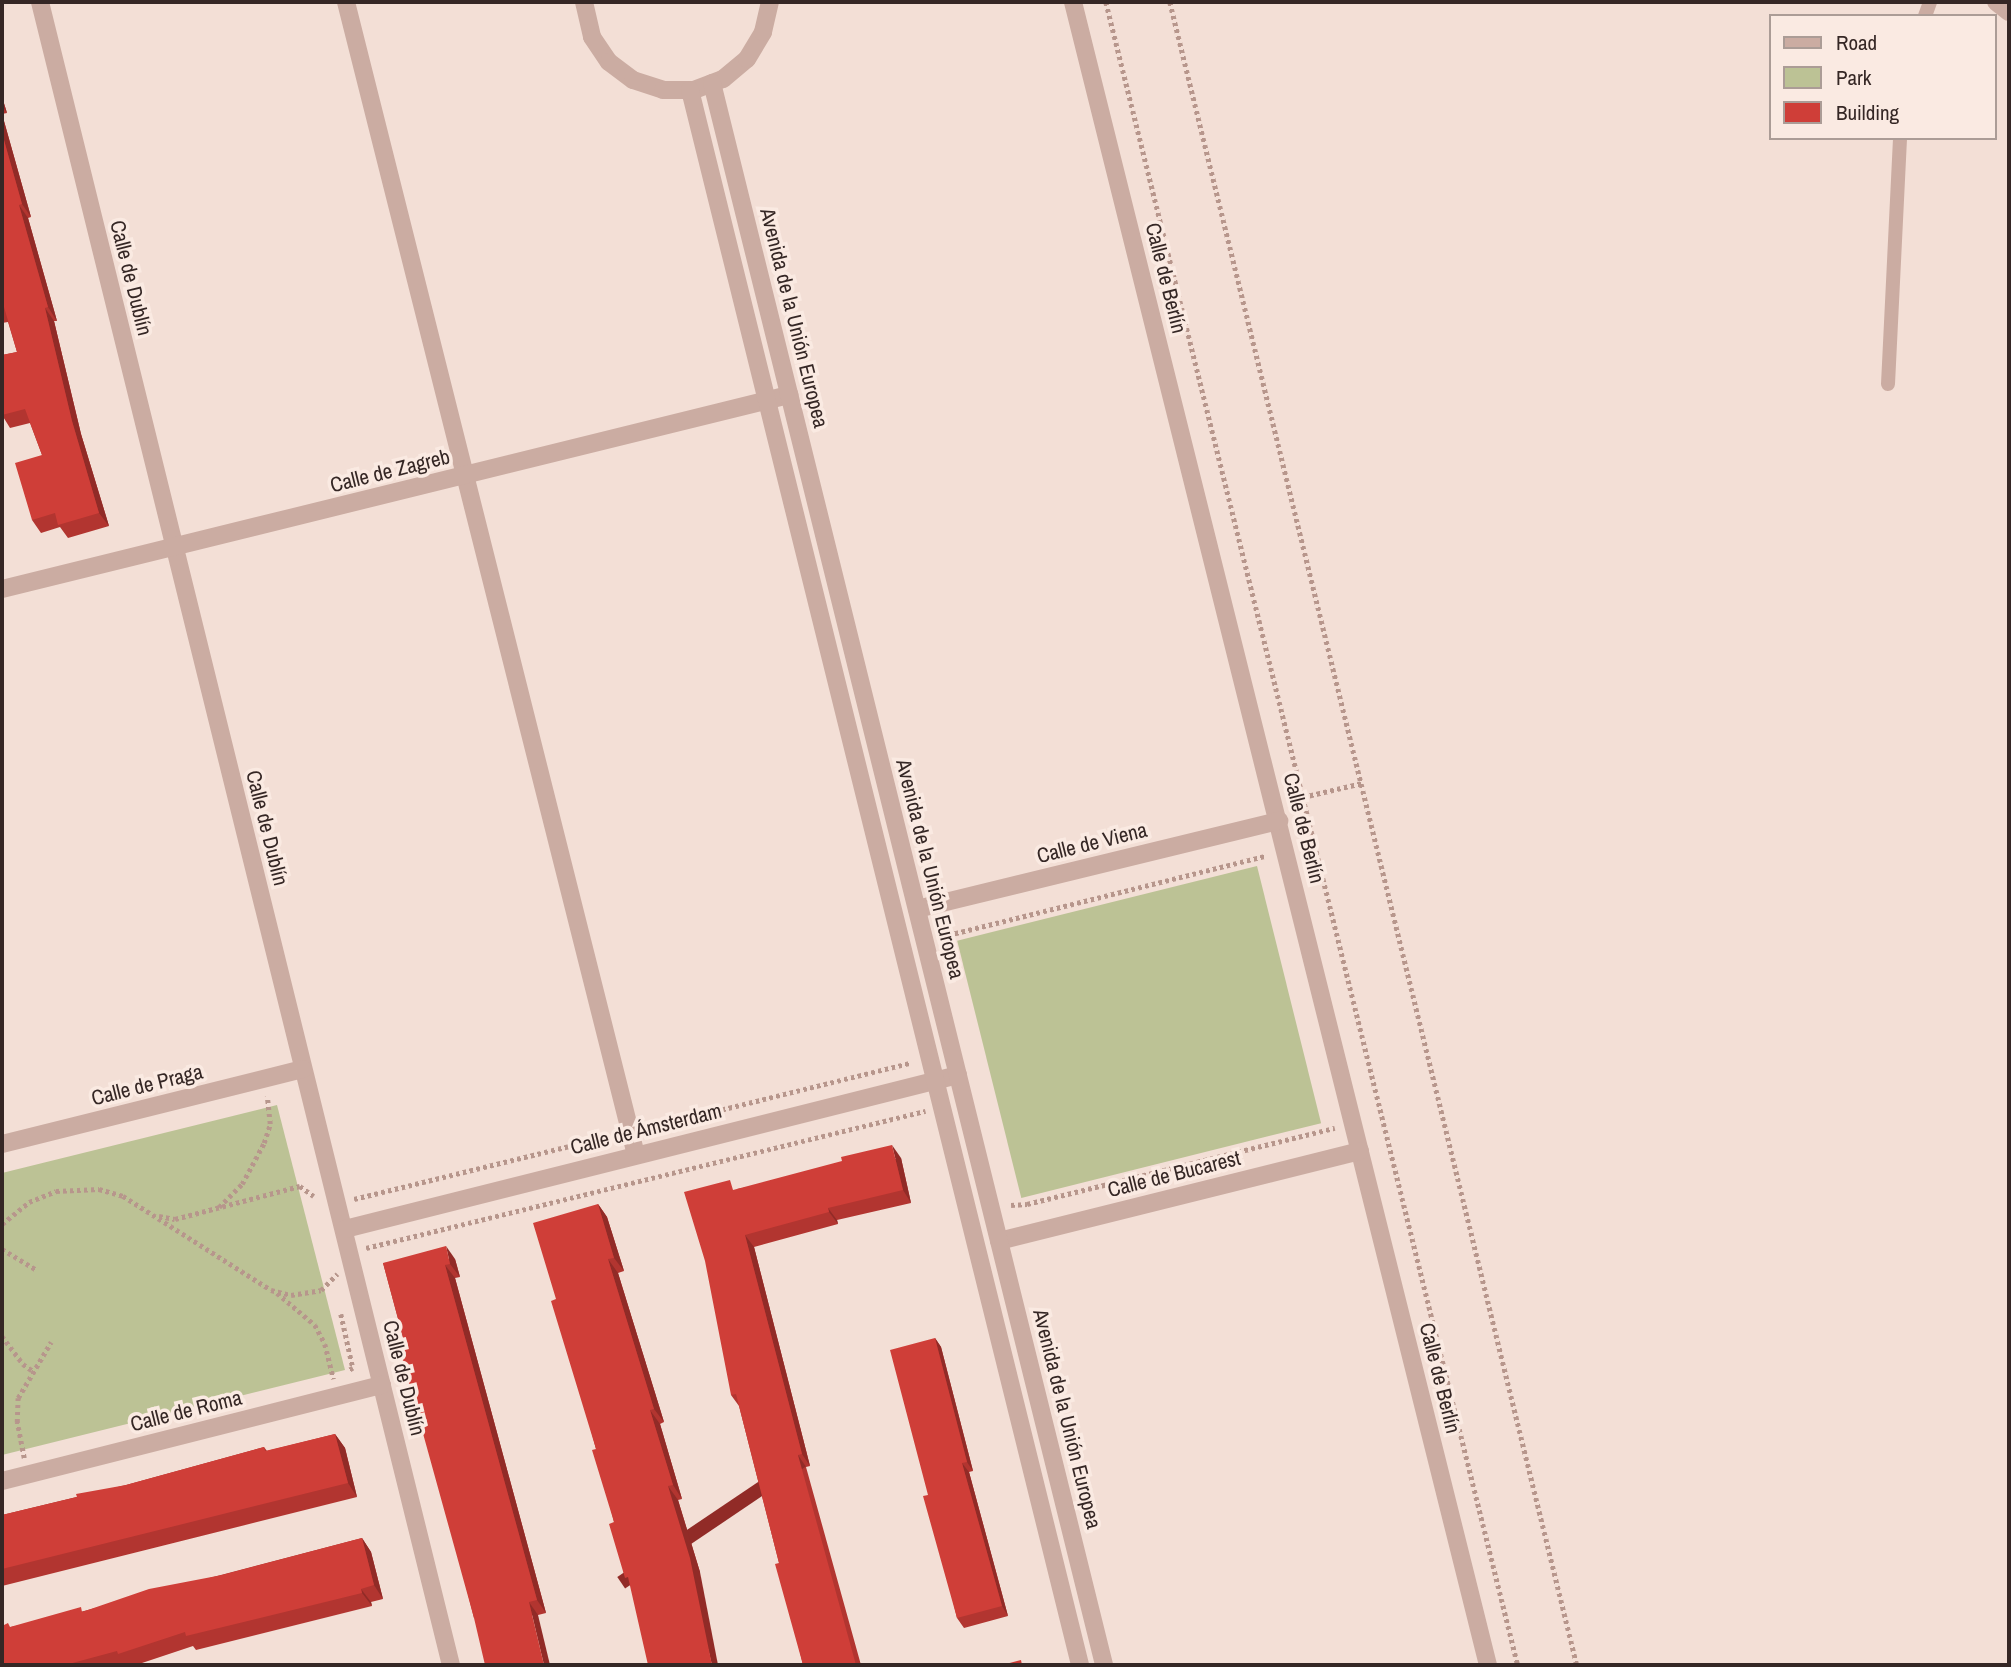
<!DOCTYPE html>
<html>
<head>
<meta charset="utf-8">
<style>
  body { margin:0 }
  #map { position:relative; width:2011px; height:1667px; overflow:hidden; background:#f3dfd6; font-family:"Archivo Narrow",sans-serif }
  div>[style] { position:absolute }
  .green>* { inset:0; background:#bcc295; transform-origin:0 0 }
  .path>* { height:4.5px; margin-top:-2.25px; transform-origin:0; background:repeating-linear-gradient(90deg,#b7968c 0 3.5px,transparent 0 7px) }
  .service>* { height:14px; margin:-7px; padding:0 7px; transform-origin:7px; border-radius:7px; background:#cbaca2 }
  .pedestrian>* { height:18px; margin:-9px; padding:0 9px; transform-origin:9px; border-radius:9px; background:#cbaca2 }
  .minor>* { height:18px; margin:-9px; padding:0 9px; transform-origin:9px; border-radius:9px; background:#cbaca2 }
  .tertiary>* { height:18px; margin:-9px; padding:0 9px; transform-origin:9px; border-radius:9px; background:#cbaca2 }
  .wall>* { inset:0; background:#b23530 }
  .shaded-wall>* { inset:0; background:#912b27; transform-origin:0 0 }
  .building>* { inset:0; background:#cf3e38 }
  span { translate:-50% -50%; white-space:nowrap; text-align:center; line-height:1.15; -webkit-text-stroke:7px #faeae2; paint-order:stroke }
  .street-label { font-size:21px; color:#352725 }
  .frame { position:absolute; inset:0; border:4px solid #352725; pointer-events:none }
  .legend { position:absolute; left:1769px; top:14px; width:228px; height:126px; box-sizing:border-box; background:#faeae2; border:2px solid #ab9c96; margin:0; padding:9px 12px; list-style:none; font-size:21px; color:#352725 }
  .legend li { display:flex; align-items:center; gap:14px; height:35px }
  .legend b { width:35px; border:2px solid #ab9c96 }
</style>
</head>
<body>
<div id="map">
  <div class="green">
    <div style="left:1257px;top:866px;width:265px;height:309px;rotate:76deg"></div>
    <div style="clip-path:polygon(277px 1105px,345px 1370px,2px 1455px,2px 1173px)"></div>
  </div>
  <div class="path">
    <div style="left:1106px;top:2px;width:1713px;rotate:76.09deg"></div>
    <div style="left:1170px;top:2px;width:1712px;rotate:76.25deg"></div>
    <div style="left:1303px;top:797px;width:61px;rotate:-13.3deg"></div>
    <div style="left:943px;top:939px;width:6px;rotate:-39deg"></div>
    <div style="left:948px;top:935px;width:328px;rotate:-14deg"></div>
    <div style="left:647px;top:1128px;width:271px;rotate:-13.9deg"></div>
    <div style="left:354px;top:1199px;width:265px;rotate:-13.8deg"></div>
    <div style="left:1011px;top:1205px;width:16px;rotate:-4deg"></div>
    <div style="left:1027px;top:1204px;width:317px;rotate:-13.9deg"></div>
    <div style="left:219px;top:1207px;width:33px;rotate:-45deg"></div>
    <div style="left:242px;top:1184px;width:47px;rotate:-61.8deg"></div>
    <div style="left:264px;top:1143px;width:20px;rotate:-72deg"></div>
    <div style="left:270px;top:1124px;width:28px;rotate:-96deg"></div>
    <div style="left:159px;top:1216px;width:16px;rotate:11deg"></div>
    <div style="left:175px;top:1219px;width:129px;rotate:-14.8deg"></div>
    <div style="left:300px;top:1186px;width:17px;rotate:36deg"></div>
    <div style="left:2px;top:1224px;width:35px;rotate:-39deg"></div>
    <div style="left:29px;top:1202px;width:29px;rotate:-22deg"></div>
    <div style="left:56px;top:1191px;width:43px;rotate:-2.7deg"></div>
    <div style="left:99px;top:1189px;width:25px;rotate:16deg"></div>
    <div style="left:123px;top:1196px;width:175px;rotate:32.4deg"></div>
    <div style="left:271px;top:1290px;width:21px;rotate:14deg"></div>
    <div style="left:291px;top:1295px;width:30px;rotate:-9deg"></div>
    <div style="left:321px;top:1290px;width:23px;rotate:-45deg"></div>
    <div style="left:366px;top:1248px;width:576px;rotate:-13.77deg"></div>
    <div style="left:2px;top:1249px;width:39px;rotate:31deg"></div>
    <div style="left:277px;top:1293px;width:50px;rotate:40.1deg"></div>
    <div style="left:315px;top:1325px;width:21px;rotate:62deg"></div>
    <div style="left:325px;top:1344px;width:36px;rotate:76deg"></div>
    <div style="left:341px;top:1314px;width:55px;rotate:77.5deg"></div>
    <div style="left:353px;top:1368px;width:6px;rotate:149deg"></div>
    <div style="left:2px;top:1336px;width:35px;rotate:53deg"></div>
    <div style="left:23px;top:1364px;width:12px;rotate:35deg"></div>
    <div style="left:24px;top:1458px;width:37px;rotate:-101deg"></div>
    <div style="left:17px;top:1422px;width:24px;rotate:-88deg"></div>
    <div style="left:18px;top:1398px;width:65px;rotate:-59.5deg"></div>
  </div>
  <div class="service">
    <div style="left:1925px;top:16px;width:15px;rotate:-70deg"></div>
    <div style="left:1888px;top:384px;width:246px;rotate:-87.2deg"></div>
  </div>
  <div class="pedestrian">
    <div style="left:346px;top:2px;width:1189px;rotate:75.88deg"></div>
  </div>
  <div class="minor">
    <div style="left:40px;top:2px;width:1713px;rotate:76.12deg"></div>
    <div style="left:1073px;top:2px;width:1714px;rotate:75.99deg"></div>
    <div style="left:1996px;top:2px;width:16px;rotate:38deg"></div>
    <div style="left:2px;top:589px;width:811px;rotate:-13.85deg"></div>
    <div style="left:917px;top:909px;width:373px;rotate:-13.7deg"></div>
    <div style="left:2px;top:1144px;width:310px;rotate:-14deg"></div>
    <div style="left:345px;top:1229px;width:632px;rotate:-14.1deg"></div>
    <div style="left:999px;top:1241px;width:372px;rotate:-14deg"></div>
    <div style="left:2px;top:1481px;width:392px;rotate:-14.2deg"></div>
  </div>
  <div class="tertiary">
    <div style="left:584px;top:2px;width:36px;rotate:77deg"></div>
    <div style="left:592px;top:37px;width:30px;rotate:56deg"></div>
    <div style="left:609px;top:62px;width:30px;rotate:37deg"></div>
    <div style="left:633px;top:80px;width:32px;rotate:18deg"></div>
    <div style="left:663px;top:90px;width:31px"></div>
    <div style="left:694px;top:90px;width:31px;rotate:-21deg"></div>
    <div style="left:723px;top:79px;width:31px;rotate:-40deg"></div>
    <div style="left:747px;top:59px;width:31px;rotate:-59deg"></div>
    <div style="left:763px;top:32px;width:31px;rotate:-77deg"></div>
    <div style="left:712px;top:83px;width:1630px;rotate:76.08deg"></div>
    <div style="left:690px;top:90px;width:1623px;rotate:76.09deg"></div>
  </div>
  <div class="wall">
    <div style="clip-path:polygon(2px 97px,7px 113px,2px 114px,31px 217px,28px 218px,57px 321px,54px 321px,81px 434px,109px 526px,68px 538px,60px 527px,41px 533px,32px 520px,42px 455px,30px 423px,10px 428px,2px 415px,2px 355px,17px 352px,8px 322px,2px 323px)"></div>
    <div style="clip-path:polygon(901px 1158px,911px 1203px,837px 1220px,838px 1224px,754px 1247px,810px 1466px,806px 1467px,861px 1665px,803px 1665px,779px 1563px,739px 1406px,731px 1395px,737px 1189px)"></div>
    <div style="clip-path:polygon(598px 1204px,607px 1217px,624px 1271px,618px 1273px,664px 1422px,660px 1424px,682px 1499px,678px 1500px,700px 1572px,630px 1584px,625px 1578px,614px 1522px,596px 1449px,556px 1299px)"></div>
    <div style="clip-path:polygon(455px 1259px,460px 1277px,455px 1278px,546px 1613px,538px 1615px,474px 1618px,404px 1341px,383px 1263px)"></div>
    <div style="clip-path:polygon(935px 1338px,941px 1347px,973px 1471px,969px 1472px,1008px 1616px,964px 1628px,957px 1618px,928px 1495px)"></div>
    <div style="clip-path:polygon(335px 1434px,345px 1448px,357px 1497px,2px 1586px,2px 1515px,126px 1485px,264px 1447px,267px 1451px)"></div>
    <div style="clip-path:polygon(362px 1538px,371px 1552px,383px 1599px,371px 1602px,372px 1606px,196px 1650px,193px 1646px,136px 1665px,2px 1665px,11px 1627px,84px 1611px)"></div>
  </div>
  <div class="shaded-wall">
    <div style="clip-path:polygon(2px 97px,7px 113px,2px 106px)"></div>
    <div style="clip-path:polygon(2px 114px,31px 217px,22px 204px,2px 133px)"></div>
    <div style="clip-path:polygon(19px 205px,28px 218px,57px 321px,48px 307px)"></div>
    <div style="clip-path:polygon(45px 308px,54px 321px,81px 434px,109px 526px,99px 513px,72px 421px)"></div>
    <div style="clip-path:polygon(892px 1145px,901px 1158px,911px 1203px,903px 1190px)"></div>
    <div style="clip-path:polygon(598px 1204px,607px 1217px,624px 1271px,614px 1258px)"></div>
    <div style="clip-path:polygon(828px 1208px,837px 1220px,838px 1224px,829px 1212px)"></div>
    <div style="clip-path:polygon(745px 1235px,754px 1247px,810px 1466px,802px 1454px)"></div>
    <div style="clip-path:polygon(446px 1246px,455px 1259px,460px 1277px,450px 1264px)"></div>
    <div style="clip-path:polygon(608px 1259px,618px 1273px,664px 1422px,654px 1409px)"></div>
    <div style="clip-path:polygon(445px 1265px,455px 1278px,546px 1613px,537px 1600px)"></div>
    <div style="clip-path:polygon(935px 1338px,941px 1347px,973px 1471px,967px 1462px)"></div>
    <div style="clip-path:polygon(650px 1410px,660px 1424px,682px 1499px,673px 1485px)"></div>
    <div style="clip-path:polygon(335px 1434px,345px 1448px,357px 1497px,348px 1483px)"></div>
    <div style="left:798px;top:1455px;width:14px;height:218px;rotate:56deg"></div>
    <div style="clip-path:polygon(962px 1463px,969px 1472px,1008px 1616px,1002px 1606px)"></div>
    <div style="clip-path:polygon(668px 1486px,678px 1500px,700px 1572px,718px 1665px,712px 1665px)"></div>
    <div style="clip-path:polygon(362px 1538px,371px 1552px,383px 1599px,374px 1585px)"></div>
    <div style="clip-path:polygon(361px 1589px,371px 1602px,372px 1606px,362px 1593px)"></div>
    <div style="clip-path:polygon(529px 1602px,538px 1615px,550px 1665px,544px 1665px)"></div>
  </div>
  <div class="building">
    <div style="clip-path:polygon(2px 133px,22px 204px,19px 205px,48px 307px,45px 308px,72px 421px,99px 513px,58px 525px,55px 513px,32px 520px,15px 463px,42px 455px,25px 409px,2px 415px,2px 355px,17px 352px,4px 307px,2px 308px)"></div>
    <div style="clip-path:polygon(892px 1145px,903px 1190px,828px 1208px,829px 1212px,745px 1235px,802px 1454px,798px 1455px,856px 1665px,803px 1665px,775px 1564px,779px 1563px,736px 1394px,731px 1395px,705px 1261px,684px 1192px,730px 1180px,733px 1190px,842px 1161px,841px 1157px)"></div>
    <div style="clip-path:polygon(598px 1204px,614px 1258px,608px 1259px,654px 1409px,650px 1410px,673px 1485px,668px 1486px,690px 1558px,712px 1665px,648px 1665px,628px 1577px,625px 1578px,609px 1524px,614px 1522px,592px 1450px,596px 1449px,551px 1301px,556px 1299px,533px 1223px)"></div>
    <div style="clip-path:polygon(446px 1246px,450px 1264px,445px 1265px,537px 1600px,529px 1602px,544px 1665px,485px 1665px,474px 1618px,398px 1343px,404px 1341px,383px 1263px)"></div>
    <div style="clip-path:polygon(935px 1338px,967px 1462px,962px 1463px,1002px 1606px,957px 1618px,923px 1496px,928px 1495px,890px 1350px)"></div>
    <div style="clip-path:polygon(335px 1434px,348px 1483px,2px 1569px,2px 1515px,77px 1497px,76px 1494px,126px 1485px,264px 1447px,265px 1451px)"></div>
    <div style="clip-path:polygon(362px 1538px,374px 1585px,361px 1589px,362px 1593px,186px 1636px,185px 1632px,118px 1654px,117px 1651px,65px 1665px,45px 1665px,44px 1664px,40px 1665px,2px 1665px,2px 1626px,8px 1623px,10px 1627px,81px 1607px,82px 1612px,149px 1589px,222px 1575px)"></div>
    <div style="clip-path:polygon(1021px 1660px,1022px 1665px,1002px 1665px)"></div>
  </div>
  <div class="street-label">
    <span style="left:131px;top:278px;rotate:76deg">Calle de Dublín</span>
    <span style="left:1166px;top:278px;rotate:76deg">Calle de Berlín</span>
    <span style="left:794px;top:318px;rotate:76deg">Avenida de la Unión Europea</span>
    <span style="left:390px;top:471px;rotate:-14deg">Calle de Zagreb</span>
    <span style="left:267px;top:828px;rotate:76deg">Calle de Dublín</span>
    <span style="left:1304px;top:828px;rotate:76deg">Calle de Berlín</span>
    <span style="left:1092px;top:843px;rotate:-14deg">Calle de Viena</span>
    <span style="left:930px;top:869px;rotate:76deg">Avenida de la Unión Europea</span>
    <span style="left:147px;top:1085px;rotate:-14deg">Calle de Praga</span>
    <span style="left:646px;top:1129px;rotate:-14deg">Calle de Ámsterdam</span>
    <span style="left:1174px;top:1174px;rotate:-14deg">Calle de Bucarest</span>
    <span style="left:404px;top:1378px;rotate:76deg">Calle de Dublín</span>
    <span style="left:1440px;top:1378px;rotate:76deg">Calle de Berlín</span>
    <span style="left:186px;top:1411px;rotate:-14deg">Calle de Roma</span>
    <span style="left:1067px;top:1419px;rotate:76deg">Avenida de la Unión Europea</span>
  </div>
  <div class="frame"></div>
  <ul class="legend">
  <li><b style="height:9px;background:#cbaca2"></b>Road</li>
  <li><b style="height:19px;background:#bcc295"></b>Park</li>
  <li><b style="height:19px;background:#cf3e38"></b>Building</li>
  </ul>
</div>
</body>
</html>
